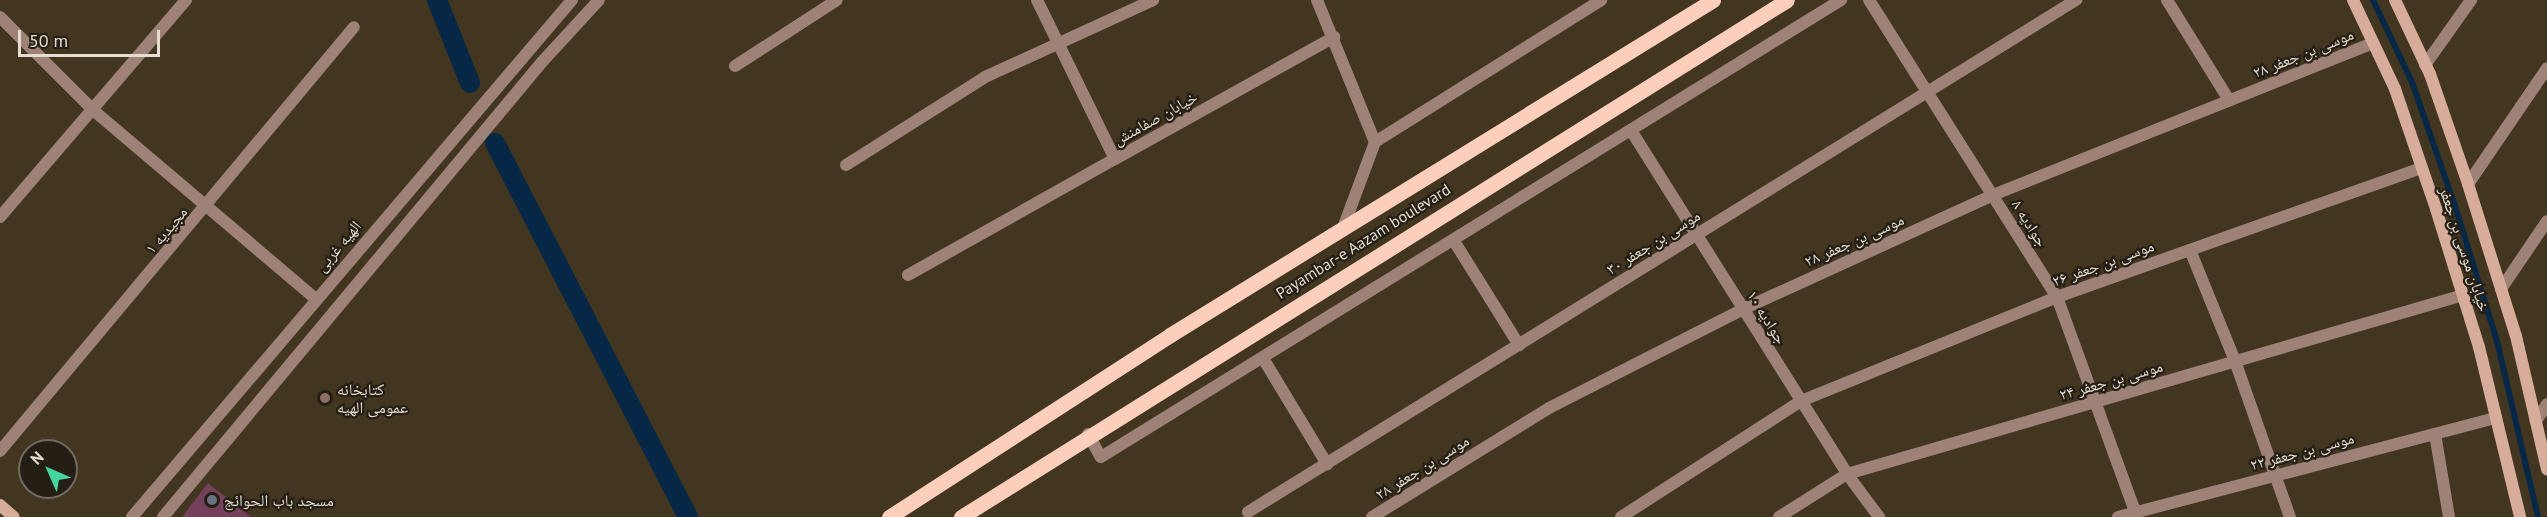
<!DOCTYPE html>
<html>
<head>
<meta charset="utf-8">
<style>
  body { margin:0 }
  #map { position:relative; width:2547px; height:517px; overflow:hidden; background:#423620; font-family:"PT Sans","Noto Naskh Arabic",sans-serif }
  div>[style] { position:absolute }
  .stream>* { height:6px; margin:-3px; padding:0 3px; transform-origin:3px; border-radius:3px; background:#062846 }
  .canal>* { height:20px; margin:-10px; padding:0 10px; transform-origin:10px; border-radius:10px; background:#062846 }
  .building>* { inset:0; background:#75405c }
  .minor>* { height:12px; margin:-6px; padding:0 6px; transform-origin:6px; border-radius:6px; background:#9e8277 }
  .tertiary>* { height:12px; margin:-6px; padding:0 6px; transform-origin:6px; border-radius:6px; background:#9e8277 }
  .secondary>* { height:12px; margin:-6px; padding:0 6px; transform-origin:6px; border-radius:6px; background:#d8ac9b }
  .primary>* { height:15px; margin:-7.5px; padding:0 7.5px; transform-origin:7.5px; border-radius:7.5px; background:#fccfbd }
  .dots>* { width:16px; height:16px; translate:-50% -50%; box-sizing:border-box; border:3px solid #241e15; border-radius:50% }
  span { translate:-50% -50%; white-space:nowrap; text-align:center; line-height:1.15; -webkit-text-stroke:4.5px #241e15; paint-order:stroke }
  .street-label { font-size:16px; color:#e4ddd0 }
  .poi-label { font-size:16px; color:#e4ddd0 }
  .left { translate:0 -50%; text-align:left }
  .north { position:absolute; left:18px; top:439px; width:60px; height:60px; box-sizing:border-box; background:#241e15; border:2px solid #716a60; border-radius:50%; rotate:315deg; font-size:16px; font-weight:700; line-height:24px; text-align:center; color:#e4ddd0 }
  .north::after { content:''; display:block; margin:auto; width:21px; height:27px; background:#46d49e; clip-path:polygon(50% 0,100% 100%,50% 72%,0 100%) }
  .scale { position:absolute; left:18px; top:30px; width:142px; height:27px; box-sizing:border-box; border:3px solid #e4ddd0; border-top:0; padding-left:8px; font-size:18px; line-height:21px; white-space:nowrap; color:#e4ddd0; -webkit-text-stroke:4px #241e15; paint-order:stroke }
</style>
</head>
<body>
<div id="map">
  <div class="stream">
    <div style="left:2373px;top:0;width:91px;rotate:64.6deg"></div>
    <div style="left:2412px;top:82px;width:128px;rotate:70.9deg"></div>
    <div style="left:2454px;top:203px;width:145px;rotate:72.7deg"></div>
    <div style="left:2497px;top:341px;width:181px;rotate:76.9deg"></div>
  </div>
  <div class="canal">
    <div style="left:437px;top:0;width:89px;rotate:68.3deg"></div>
    <div style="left:495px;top:143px;width:421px;rotate:62.7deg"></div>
  </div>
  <div class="building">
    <div style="clip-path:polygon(208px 483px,251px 517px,182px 517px)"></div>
  </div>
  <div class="minor">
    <div style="left:1037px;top:0;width:177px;rotate:63.9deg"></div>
    <div style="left:1115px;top:159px;width:251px;rotate:-29.1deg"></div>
    <div style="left:1317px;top:0;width:153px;rotate:67.8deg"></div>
    <div style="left:1375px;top:142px;width:92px;rotate:110.4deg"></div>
    <div style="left:1869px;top:0;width:352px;rotate:57.7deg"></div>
    <div style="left:2057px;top:297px;width:234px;rotate:70deg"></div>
    <div style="left:2167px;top:0;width:118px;rotate:58.2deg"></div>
    <div style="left:0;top:17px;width:132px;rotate:45deg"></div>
    <div style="left:93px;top:110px;width:291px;rotate:40.3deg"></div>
    <div style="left:2425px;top:65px;width:80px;rotate:-54.7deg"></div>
    <div style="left:735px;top:66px;width:121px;rotate:-32.9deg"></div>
    <div style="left:1632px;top:132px;width:404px;rotate:57.8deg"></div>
    <div style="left:1847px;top:474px;width:54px;rotate:53.3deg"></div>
    <div style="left:1375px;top:142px;width:267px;rotate:-32.1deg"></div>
    <div style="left:846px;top:165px;width:165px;rotate:-32.3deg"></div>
    <div style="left:985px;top:77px;width:185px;rotate:-24.6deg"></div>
    <div style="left:2468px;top:184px;width:140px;rotate:-55.7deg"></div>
    <div style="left:0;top:217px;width:286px;rotate:-49.4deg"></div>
    <div style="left:1454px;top:241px;width:123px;rotate:58deg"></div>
    <div style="left:2190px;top:250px;width:120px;rotate:67.9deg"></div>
    <div style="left:2235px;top:361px;width:165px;rotate:70.6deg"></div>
    <div style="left:908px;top:275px;width:237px;rotate:-29.3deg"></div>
    <div style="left:2501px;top:289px;width:82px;rotate:-55.9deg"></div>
    <div style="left:1264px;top:360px;width:122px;rotate:58.8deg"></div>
    <div style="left:2536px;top:421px;width:20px;rotate:-57deg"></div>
    <div style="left:1088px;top:434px;width:26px;rotate:61deg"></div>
    <div style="left:1101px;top:457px;width:870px;rotate:-31.7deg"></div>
    <div style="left:2435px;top:434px;width:84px;rotate:80.4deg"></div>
    <div style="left:0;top:451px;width:552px;rotate:-50.14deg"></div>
    <div style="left:1248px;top:512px;width:974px;rotate:-31.73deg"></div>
    <div style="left:1372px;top:517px;width:208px;rotate:-31.6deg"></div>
    <div style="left:1549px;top:408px;width:218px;rotate:-27deg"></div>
    <div style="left:1743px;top:309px;width:275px;rotate:-24.5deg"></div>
    <div style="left:1993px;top:195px;width:409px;rotate:-21.8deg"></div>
    <div style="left:1621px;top:517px;width:214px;rotate:-32.8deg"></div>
    <div style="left:1801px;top:401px;width:276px;rotate:-22.1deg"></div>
    <div style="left:2057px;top:297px;width:387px;rotate:-19.5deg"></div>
    <div style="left:1779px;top:517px;width:80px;rotate:-32.3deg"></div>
    <div style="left:1847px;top:474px;width:641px;rotate:-16.2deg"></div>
    <div style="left:2118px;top:517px;width:391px;rotate:-14.7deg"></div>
  </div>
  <div class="tertiary">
    <div style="left:132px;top:517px;width:679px;rotate:-49.6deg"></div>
    <div style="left:163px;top:517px;width:592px;rotate:-50.21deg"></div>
    <div style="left:542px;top:62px;width:84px;rotate:-47.4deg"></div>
  </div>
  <div class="secondary">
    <div style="left:2353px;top:0;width:98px;rotate:64.7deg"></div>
    <div style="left:2395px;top:89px;width:127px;rotate:71.1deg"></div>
    <div style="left:2436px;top:209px;width:145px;rotate:72.7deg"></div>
    <div style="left:2479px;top:347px;width:175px;rotate:76.4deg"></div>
    <div style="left:2395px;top:0;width:82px;rotate:64.7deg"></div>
    <div style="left:2430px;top:74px;width:116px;rotate:70.9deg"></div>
    <div style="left:2468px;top:184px;width:159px;rotate:72.5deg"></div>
    <div style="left:2516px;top:336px;width:137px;rotate:76.9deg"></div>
    <div style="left:0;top:505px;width:18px;rotate:41deg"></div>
  </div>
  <div class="primary">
    <div style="left:889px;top:517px;width:335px;rotate:-32.9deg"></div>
    <div style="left:1170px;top:335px;width:638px;rotate:-31.67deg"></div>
    <div style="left:961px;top:517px;width:974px;rotate:-32.04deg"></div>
  </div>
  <div class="dots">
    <div style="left:325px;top:398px;background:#8d6e63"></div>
    <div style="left:212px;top:500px;background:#6b7280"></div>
  </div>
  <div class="street-label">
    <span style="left:2303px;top:53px;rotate:-22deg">موسی بن جعفر ۲۸</span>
    <span style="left:1155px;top:118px;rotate:-29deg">خیابان صفامنش</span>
    <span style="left:2030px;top:223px;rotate:58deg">جوادیه ۸</span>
    <span style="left:166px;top:230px;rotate:-50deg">مجیدیه ۱</span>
    <span style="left:1854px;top:240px;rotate:-24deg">موسی بن جعفر ۲۸</span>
    <span style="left:1363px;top:241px;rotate:-32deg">Payambar-e Aazam boulevard</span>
    <span style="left:1653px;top:242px;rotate:-32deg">موسی بن جعفر ۳۰</span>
    <span style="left:338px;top:246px;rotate:-50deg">الهیه غربی</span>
    <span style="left:2465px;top:249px;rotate:72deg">خیابان موسی بن جعفر</span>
    <span style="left:2103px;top:263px;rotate:-20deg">موسی بن جعفر ۲۶</span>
    <span style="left:1767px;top:317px;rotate:58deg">جوادیه ۱۰</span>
    <span style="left:2111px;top:380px;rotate:-16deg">موسی بن جعفر ۲۴</span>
    <span style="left:2302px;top:451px;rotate:-15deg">موسی بن جعفر ۲۲</span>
    <span style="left:1422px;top:467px;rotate:-32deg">موسی بن جعفر ۲۸</span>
  </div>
  <div class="poi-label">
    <span class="left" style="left:337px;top:398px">کتابخانه<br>عمومی الهیه</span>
    <span class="left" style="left:224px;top:500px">مسجد باب الحوائج</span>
  </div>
  <div class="north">N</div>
  <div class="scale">50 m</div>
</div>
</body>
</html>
